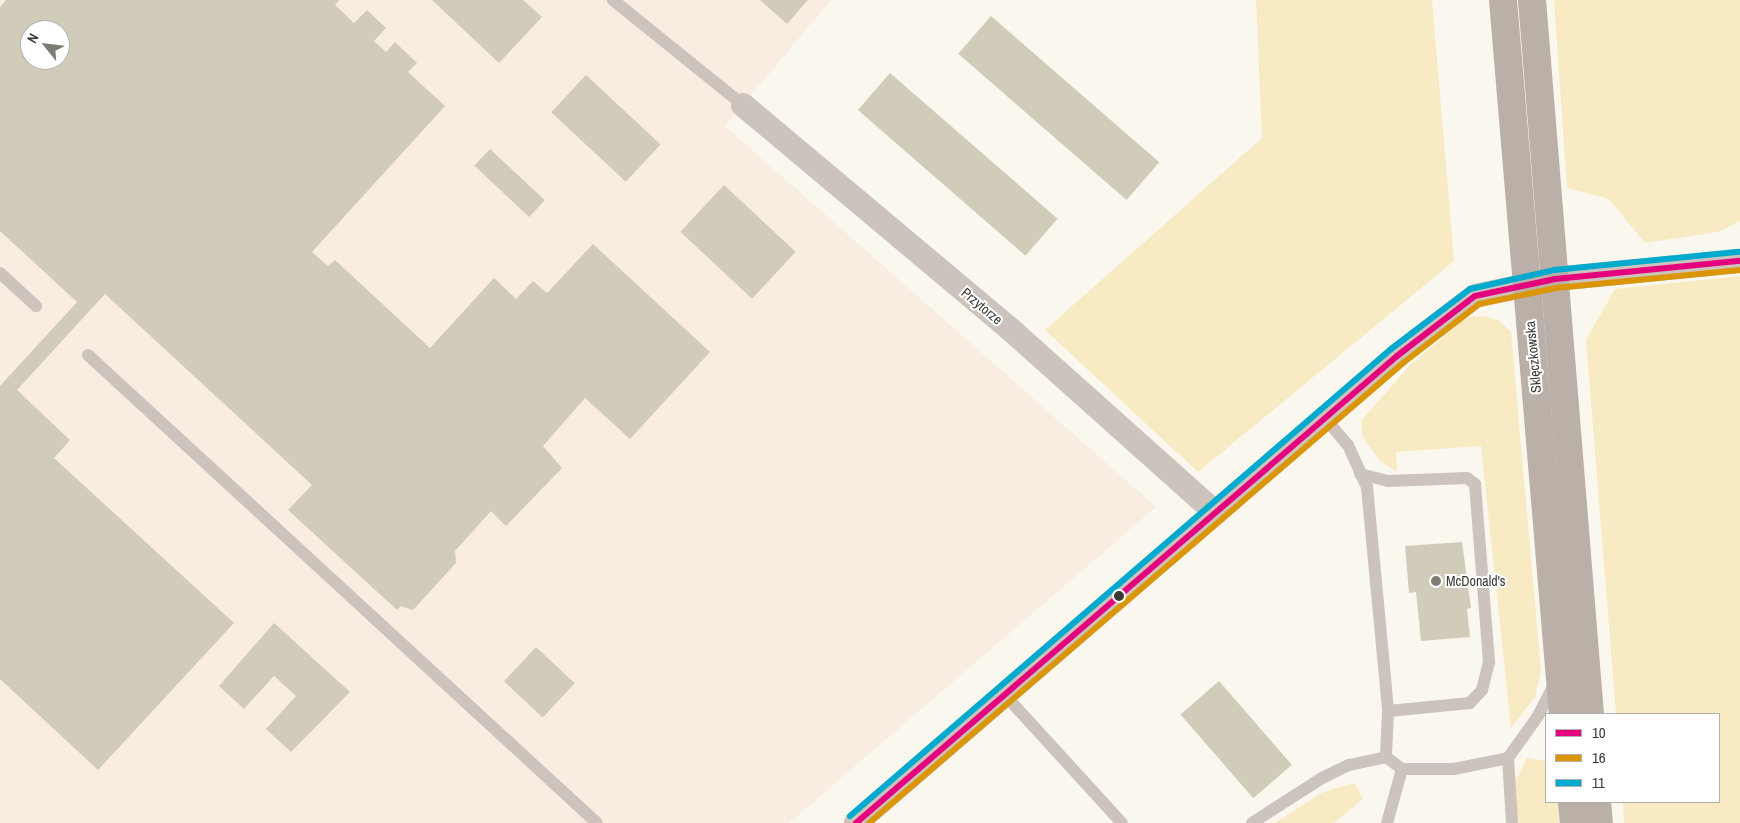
<!DOCTYPE html>
<html>
<head>
<meta charset="utf-8">
<style>
  body { margin:0 }
  #map { position:relative; width:1740px; height:823px; overflow:hidden; background:#faf7ee; font-family:"Archivo Narrow",sans-serif }
  div>[style] { position:absolute }
  .industrial>* { inset:0; background:#f9ece0 }
  .green>* { inset:0; background:#f8ebc4 }
  .building>* { inset:0; background:#d1ccba; transform-origin:0 0 }
  .lane>* { height:12px; margin:-6px; padding:0 6px; transform-origin:6px; border-radius:6px; background:#cbc3bc }
  .street>* { height:24px; margin:-12px; padding:0 12px; transform-origin:12px; border-radius:12px; background:#cbc3bc }
  .primary>* { height:28px; margin:-14px; padding:0 14px; transform-origin:14px; border-radius:14px; background:#bbb0a7 }
  .bus-1>* { height:6px; margin:-3px; padding:0 3px; transform-origin:3px; border-radius:3px; background:#e5007d }
  .bus-2>* { height:6px; margin:-3px; padding:0 3px; transform-origin:3px; border-radius:3px; background:#db9608 }
  .bus-3>* { height:6px; margin:-3px; padding:0 3px; transform-origin:3px; border-radius:3px; background:#00a9ce }
  .dots>* { width:14px; height:14px; translate:-50% -50%; box-sizing:border-box; border:2px solid #fff; border-radius:50% }
  span { translate:-50% -50%; white-space:nowrap; text-align:center; line-height:1.15; -webkit-text-stroke:4px #fff; paint-order:stroke }
  .street-label { font-size:14px; color:#3b3933 }
  .poi-label { font-size:14px; color:#3b3933 }
  .left { translate:0 -50%; text-align:left }
  .legend { position:absolute; left:1545px; top:713px; width:175px; height:90px; box-sizing:border-box; background:#fff; border:1px solid #b1b0ad; margin:0; padding:6px 9px; list-style:none; font-size:15px; color:#3b3933 }
  .legend li { display:flex; align-items:center; gap:10px; height:25px }
  .legend b { width:25px; border:1px solid #b1b0ad }
  .north { position:absolute; left:20px; top:20px; width:50px; height:50px; box-sizing:border-box; background:#fff; border:1px solid #b1b0ad; border-radius:50%; rotate:299deg; font-size:14px; font-weight:700; line-height:20px; text-align:center; color:#3b3933 }
  .north::after { content:''; display:block; margin:auto; width:18px; height:22px; background:#7e7c74; clip-path:polygon(50% 0,100% 100%,50% 72%,0 100%) }
</style>
</head>
<body>
<div id="map">
  <div class="industrial">
    <div style="clip-path:polygon(evenodd,0 0,831px 0,725px 126px,1156px 507px,789px 823px,0 823px,0 0,30px 30px,60px 30px,60px 60px,30px 60px,30px 30px)"></div>
  </div>
  <div class="green">
    <div style="clip-path:polygon(1256px 0,1432px 0,1454px 261px,1198px 472px,1045px 330px,1262px 138px)"></div>
    <div style="clip-path:polygon(1554px 0,1740px 0,1740px 221px,1718px 232px,1645px 243px,1609px 199px,1567px 188px)"></div>
    <div style="clip-path:polygon(1740px 276px,1740px 823px,1624px 823px,1623px 802px,1719px 802px,1719px 714px,1616px 714px,1586px 340px,1615px 289px)"></div>
    <div style="clip-path:polygon(1484px 316px,1498px 320px,1511px 332px,1541px 671px,1535px 697px,1511px 728px,1481px 446px,1396px 452px,1397px 472px,1380px 461px,1363px 438px,1361px 421px,1409px 366px,1466px 317px)"></div>
    <div style="clip-path:polygon(1527px 758px,1546px 761px,1546px 802px,1558px 802px,1559px 823px,1517px 823px,1514px 784px)"></div>
    <div style="clip-path:polygon(1355px 783px,1363px 799px,1334px 823px,1275px 823px,1323px 792px)"></div>
  </div>
  <div class="building">
    <div style="clip-path:polygon(evenodd,6px 0,339px 0,335px 5px,354px 23px,367px 10px,386px 28px,374px 41px,386px 52px,395px 42px,417px 63px,408px 72px,445px 106px,312px 252px,328px 266px,335px 260px,430px 348px,494px 278px,516px 299px,533px 281px,547px 293px,593px 244px,710px 352px,630px 439px,585px 398px,543px 446px,562px 468px,506px 526px,491px 511px,455px 551px,456px 563px,413px 610px,401px 606px,397px 610px,288px 510px,312px 485px,105px 294px,17px 390px,70px 440px,54px 458px,234px 623px,98px 770px,0 679px,0 386px,77px 302px,0 231px,0 7px,6px 0,30px 30px,60px 30px,60px 60px,30px 60px,30px 30px)"></div>
    <div style="clip-path:polygon(432px 0,523px 0,542px 17px,499px 63px)"></div>
    <div style="clip-path:polygon(760px 0,808px 0,787px 24px)"></div>
    <div style="left:991px;top:16px;width:223px;height:50px;rotate:41deg"></div>
    <div style="left:890px;top:73px;width:222px;height:49px;rotate:41deg"></div>
    <div style="left:586px;top:75px;width:102px;height:51px;rotate:43deg"></div>
    <div style="left:490px;top:149px;width:75px;height:23px;rotate:43deg"></div>
    <div style="left:724px;top:185px;width:98px;height:64px;rotate:43deg"></div>
    <div style="clip-path:polygon(1462px 542px,1471px 608px,1467px 609px,1470px 637px,1421px 641px,1416px 592px,1409px 593px,1405px 546px)"></div>
    <div style="clip-path:polygon(274px 623px,350px 692px,291px 752px,266px 729px,296px 696px,274px 676px,244px 709px,219px 686px)"></div>
    <div style="left:536px;top:647px;width:53px;height:47px;rotate:43deg"></div>
    <div style="left:1219px;top:681px;width:111px;height:51px;rotate:49deg"></div>
  </div>
  <div class="lane">
    <div style="left:613px;top:0;width:167px;rotate:38.9deg"></div>
    <div style="left:0;top:273px;width:49px;rotate:42.5deg"></div>
    <div style="left:88px;top:355px;width:691px;rotate:42.6deg"></div>
    <div style="left:1325px;top:418px;width:35px;rotate:50deg"></div>
    <div style="left:1348px;top:445px;width:46px;rotate:65.7deg"></div>
    <div style="left:1367px;top:487px;width:225px;rotate:84.6deg"></div>
    <div style="left:1388px;top:711px;width:46px;rotate:92.5deg"></div>
    <div style="left:1386px;top:757px;width:20px;rotate:37deg"></div>
    <div style="left:1360px;top:474px;width:29px;rotate:14deg"></div>
    <div style="left:1388px;top:481px;width:79px;rotate:-2.2deg"></div>
    <div style="left:1467px;top:478px;width:10px;rotate:37deg"></div>
    <div style="left:1475px;top:484px;width:179px;rotate:85.5deg"></div>
    <div style="left:1489px;top:662px;width:29px;rotate:104deg"></div>
    <div style="left:1482px;top:690px;width:18px;rotate:133deg"></div>
    <div style="left:1470px;top:703px;width:82px;rotate:174.4deg"></div>
    <div style="left:1005px;top:695px;width:173px;rotate:47.6deg"></div>
    <div style="left:1508px;top:758px;width:65px;rotate:86.5deg"></div>
    <div style="left:1252px;top:823px;width:83px;rotate:-32.7deg"></div>
    <div style="left:1322px;top:778px;width:30px;rotate:-26deg"></div>
    <div style="left:1349px;top:765px;width:38px;rotate:-12deg"></div>
    <div style="left:1387px;top:823px;width:56px;rotate:-74.5deg"></div>
    <div style="left:1402px;top:769px;width:52px"></div>
    <div style="left:1454px;top:769px;width:55px;rotate:-11.5deg"></div>
    <div style="left:1508px;top:758px;width:52px;rotate:-54.5deg"></div>
    <div style="left:1538px;top:716px;width:38px;rotate:-63deg"></div>
  </div>
  <div class="street">
    <div style="left:743px;top:105px;width:349px;rotate:40deg"></div>
    <div style="left:1010px;top:329px;width:276px;rotate:41.8deg"></div>
    <div style="left:856px;top:823px;width:715px;rotate:-40.8deg"></div>
    <div style="left:1397px;top:356px;width:98px;rotate:-37.6deg"></div>
    <div style="left:1475px;top:296px;width:82px;rotate:-12deg"></div>
    <div style="left:1555px;top:279px;width:186px;rotate:-5.6deg"></div>
  </div>
  <div class="primary">
    <div style="left:1503px;top:0;width:717px;rotate:85.2deg"></div>
    <div style="left:1532px;top:0;width:716px;rotate:85.36deg"></div>
    <div style="left:1572px;top:802px;width:21px;rotate:85deg"></div>
    <div style="left:1597px;top:802px;width:21px;rotate:85deg"></div>
  </div>
  <div class="bus-1">
    <div style="left:856px;top:823px;width:715px;rotate:-40.8deg"></div>
    <div style="left:1397px;top:356px;width:98px;rotate:-37.6deg"></div>
    <div style="left:1475px;top:296px;width:82px;rotate:-12deg"></div>
    <div style="left:1555px;top:279px;width:186px;rotate:-5.6deg"></div>
  </div>
  <div class="bus-2">
    <div style="left:869px;top:823px;width:705px;rotate:-40.74deg"></div>
    <div style="left:1403px;top:363px;width:96px;rotate:-37.8deg"></div>
    <div style="left:1479px;top:304px;width:79px;rotate:-11.7deg"></div>
    <div style="left:1556px;top:288px;width:185px;rotate:-5.6deg"></div>
  </div>
  <div class="bus-3">
    <div style="left:850px;top:816px;width:715px;rotate:-40.8deg"></div>
    <div style="left:1391px;top:349px;width:99px;rotate:-37.2deg"></div>
    <div style="left:1470px;top:289px;width:86px;rotate:-12.7deg"></div>
    <div style="left:1554px;top:270px;width:186px;rotate:-5.6deg"></div>
  </div>
  <div class="dots">
    <div style="left:1436px;top:581px;background:#7e7c74"></div>
    <div style="left:1119px;top:596px;background:#3b3933"></div>
  </div>
  <div class="street-label">
    <span style="left:982px;top:306px;rotate:40deg">Przytorze</span>
    <span style="left:1533px;top:357px;rotate:-95deg">Sklęczkowska</span>
  </div>
  <div class="poi-label">
    <span class="left" style="left:1446px;top:581px">McDonald's</span>
  </div>
  <ul class="legend">
  <li><b style="height:6px;background:#e5007d"></b>10</li>
  <li><b style="height:6px;background:#db9608"></b>16</li>
  <li><b style="height:6px;background:#00a9ce"></b>11</li>
  </ul>
  <div class="north">N</div>
</div>
</body>
</html>
